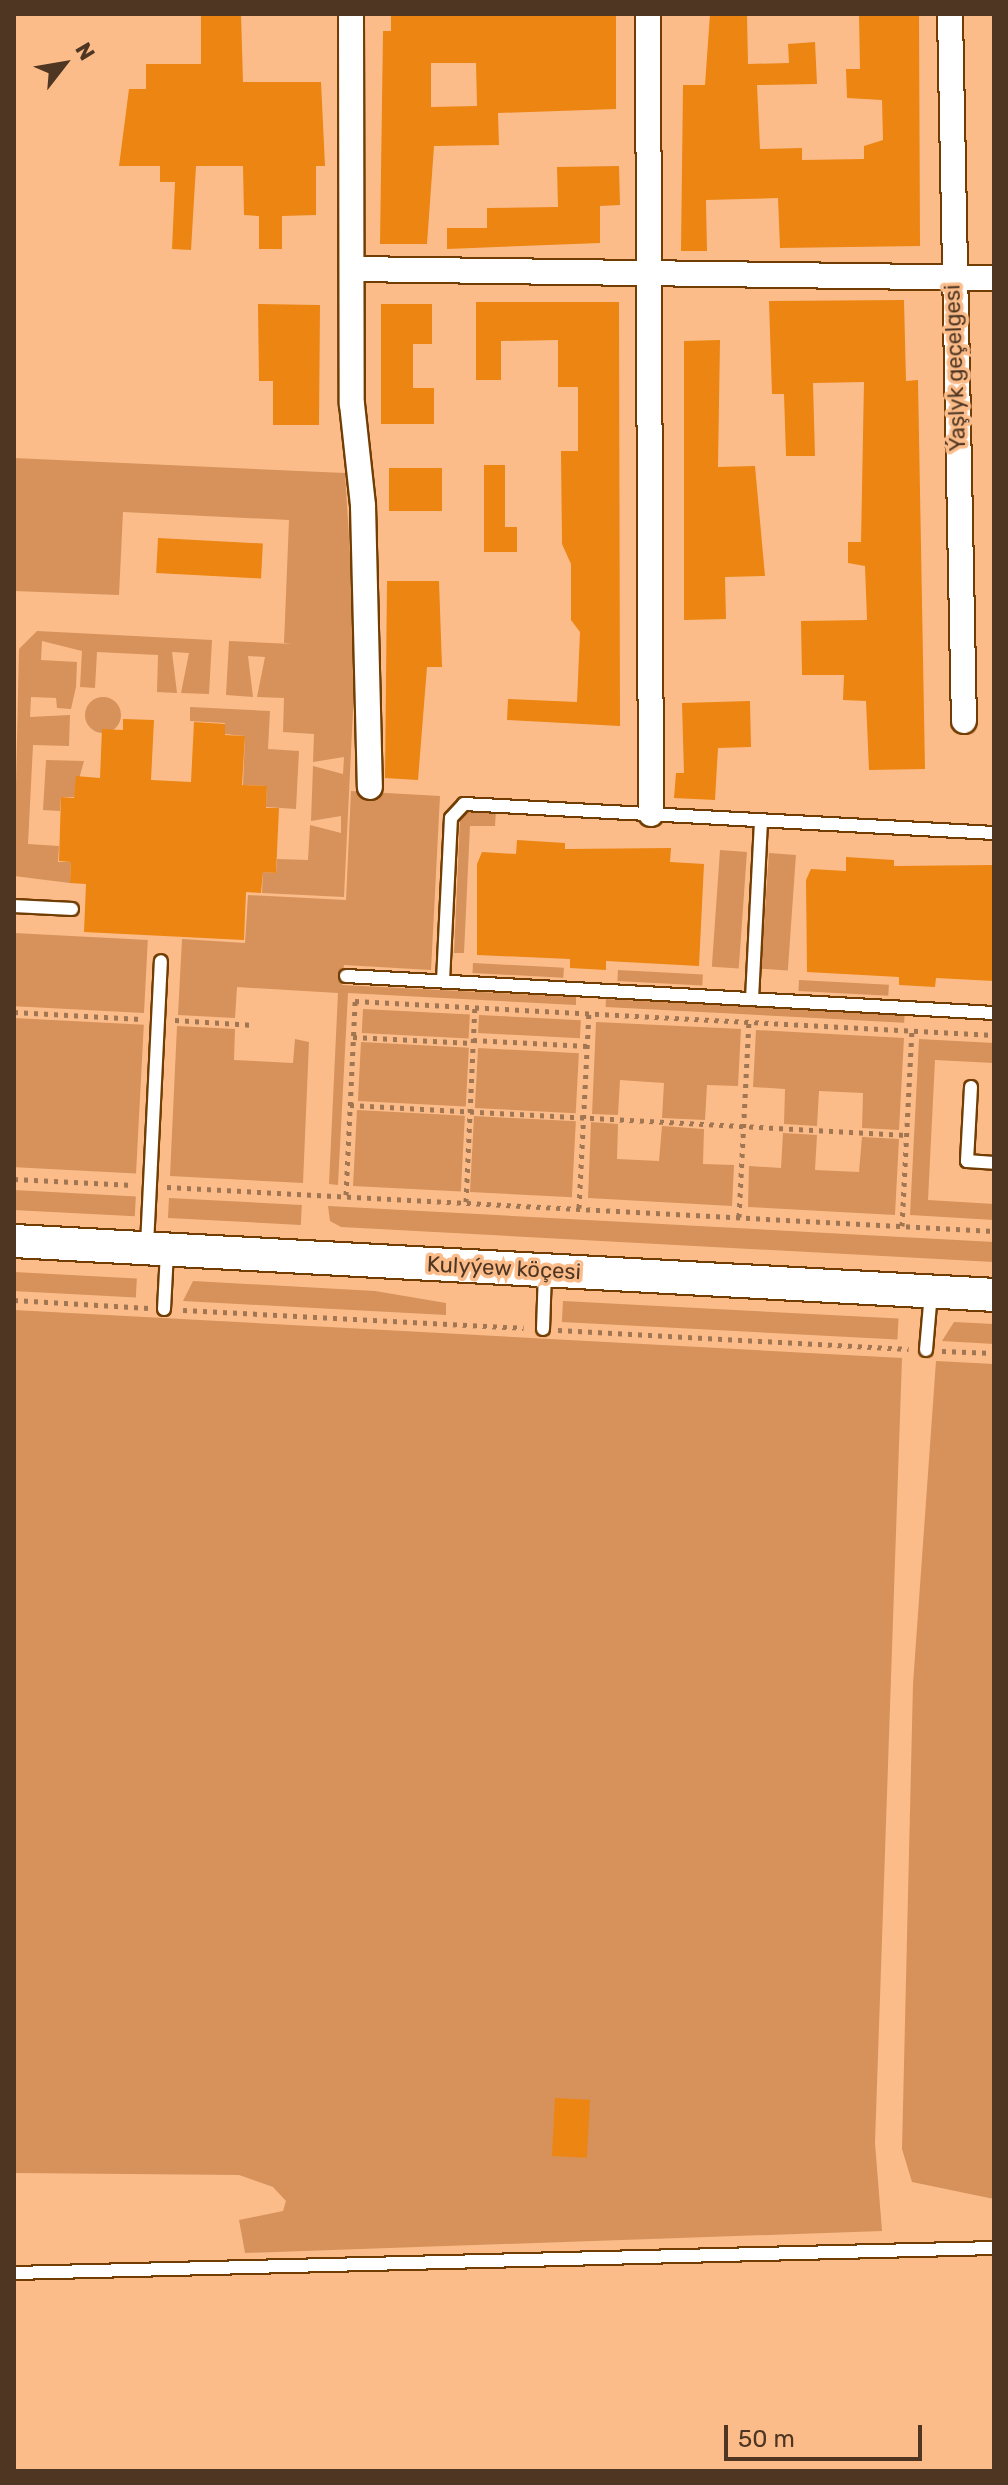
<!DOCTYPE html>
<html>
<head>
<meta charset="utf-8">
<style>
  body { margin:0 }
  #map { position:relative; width:1008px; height:2485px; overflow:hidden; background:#fbbc8a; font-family:Rubik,sans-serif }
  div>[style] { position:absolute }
  .green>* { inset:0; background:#d6925a; transform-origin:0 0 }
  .round { border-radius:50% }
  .building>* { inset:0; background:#ec8512; transform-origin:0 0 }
  .path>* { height:5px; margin-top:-2.5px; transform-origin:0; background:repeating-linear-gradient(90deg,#a17653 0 4px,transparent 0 10px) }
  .roads { filter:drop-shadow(2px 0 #723d03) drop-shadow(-2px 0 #723d03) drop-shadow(0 2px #723d03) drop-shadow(0 -2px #723d03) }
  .service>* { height:12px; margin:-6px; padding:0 6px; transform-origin:6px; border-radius:6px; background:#fff }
  .minor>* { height:24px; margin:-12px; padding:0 12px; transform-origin:12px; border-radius:12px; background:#fff }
  .tertiary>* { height:32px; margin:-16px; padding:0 16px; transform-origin:16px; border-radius:16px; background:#fff }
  span { translate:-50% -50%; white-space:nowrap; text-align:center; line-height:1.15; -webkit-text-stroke:7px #fbbc8a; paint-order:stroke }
  .street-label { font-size:22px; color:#4f3622 }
  .frame { position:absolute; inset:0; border:16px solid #4f3622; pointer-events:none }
  .north { position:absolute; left:24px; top:24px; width:80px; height:80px; -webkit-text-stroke:6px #fbbc8a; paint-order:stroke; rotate:59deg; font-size:22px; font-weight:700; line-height:32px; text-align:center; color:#4f3622 }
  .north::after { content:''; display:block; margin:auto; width:28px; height:36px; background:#4f3622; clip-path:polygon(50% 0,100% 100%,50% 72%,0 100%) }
  .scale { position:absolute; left:724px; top:2425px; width:198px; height:36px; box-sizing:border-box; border:4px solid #4f3622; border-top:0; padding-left:10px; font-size:24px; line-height:28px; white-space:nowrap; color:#4f3622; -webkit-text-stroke:6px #fbbc8a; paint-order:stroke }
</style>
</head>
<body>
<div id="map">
  <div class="green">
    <div style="clip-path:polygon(14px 458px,345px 473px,356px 648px,344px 897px,262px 893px,263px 872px,276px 873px,277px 859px,308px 860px,310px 825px,341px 833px,341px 816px,311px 821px,313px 766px,343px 774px,344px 757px,313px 762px,314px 734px,283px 732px,284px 698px,257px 697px,265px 657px,248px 656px,253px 697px,226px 695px,229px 641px,292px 644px,284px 643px,289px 520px,123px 512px,119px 595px,14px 591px)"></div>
    <div style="clip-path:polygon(37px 631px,212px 640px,209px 694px,181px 693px,189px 653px,172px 652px,177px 693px,157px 692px,158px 655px,97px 652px,95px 688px,80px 687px,82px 651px,42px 641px,41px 660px,77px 662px,76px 687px,71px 709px,57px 708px,56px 698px,31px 697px,30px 717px,70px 715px,69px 746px,33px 745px,28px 844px,59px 846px,58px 862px,71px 862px,70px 883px,14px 876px,19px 649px)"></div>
    <div class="round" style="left:85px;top:697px;width:36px;height:36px"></div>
    <div style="clip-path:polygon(190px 707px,270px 711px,268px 749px,299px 751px,296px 809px,266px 807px,267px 786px,243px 785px,245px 736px,225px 734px,225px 723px,190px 721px)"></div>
    <div style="clip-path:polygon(46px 760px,84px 761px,74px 797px,61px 797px,60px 811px,43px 810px)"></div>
    <div style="clip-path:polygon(351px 791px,440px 796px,431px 970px,344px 965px,342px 985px,576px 997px,576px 1005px,348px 993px,338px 1185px,329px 1184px,338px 993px,237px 987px,235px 1018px,178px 1015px,182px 939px,245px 943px,248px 895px,346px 900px)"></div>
    <div style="clip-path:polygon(470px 810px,496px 811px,495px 826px,470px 826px,464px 953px,454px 953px,460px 820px)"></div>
    <div style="left:720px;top:850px;width:27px;height:117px;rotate:4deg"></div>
    <div style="left:769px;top:853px;width:27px;height:116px;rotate:4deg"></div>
    <div style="left:14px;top:933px;width:134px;height:73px;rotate:3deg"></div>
    <div style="left:473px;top:963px;width:91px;height:10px;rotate:3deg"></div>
    <div style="left:618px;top:970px;width:85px;height:11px;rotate:3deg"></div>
    <div style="left:799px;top:980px;width:90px;height:11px;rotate:3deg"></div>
    <div style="left:606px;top:999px;width:299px;height:8px;rotate:3deg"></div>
    <div style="left:363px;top:1009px;width:107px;height:24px;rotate:3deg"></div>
    <div style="left:479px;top:1015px;width:102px;height:18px;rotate:3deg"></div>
    <div style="left:14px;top:1018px;width:130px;height:149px;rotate:3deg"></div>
    <div style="clip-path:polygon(596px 1022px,741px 1029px,738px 1086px,707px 1085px,705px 1120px,662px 1118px,664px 1083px,620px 1080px,618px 1115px,592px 1114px)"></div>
    <div style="clip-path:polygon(177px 1026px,235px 1029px,234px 1060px,293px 1063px,295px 1039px,309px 1042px,303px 1183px,170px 1176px)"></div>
    <div style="clip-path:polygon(756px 1030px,904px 1038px,899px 1130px,862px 1128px,863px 1093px,819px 1091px,817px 1126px,784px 1124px,785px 1089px,753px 1087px)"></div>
    <div style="clip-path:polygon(919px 1039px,994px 1043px,994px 1063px,935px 1060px,928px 1200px,994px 1204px,994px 1220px,910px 1215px)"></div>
    <div style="left:361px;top:1042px;width:108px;height:59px;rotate:3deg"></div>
    <div style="left:478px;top:1048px;width:101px;height:60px;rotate:3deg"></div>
    <div style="left:357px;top:1110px;width:108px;height:76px;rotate:3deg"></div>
    <div style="left:474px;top:1116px;width:102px;height:76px;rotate:3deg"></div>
    <div style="clip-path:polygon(591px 1122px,618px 1124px,617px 1159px,659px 1161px,662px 1126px,704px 1129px,703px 1164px,734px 1165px,732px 1206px,588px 1198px)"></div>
    <div style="clip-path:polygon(783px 1133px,817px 1135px,815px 1170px,859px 1172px,862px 1137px,899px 1139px,895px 1215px,748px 1207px,749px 1166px,781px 1168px)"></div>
    <div style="left:14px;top:1190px;width:122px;height:20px;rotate:3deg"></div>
    <div style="left:169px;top:1198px;width:133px;height:20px;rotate:3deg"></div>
    <div style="clip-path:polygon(328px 1206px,994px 1242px,994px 1262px,341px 1227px,330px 1221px)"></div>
    <div style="left:14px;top:1272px;width:123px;height:19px;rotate:3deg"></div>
    <div style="clip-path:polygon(193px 1281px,375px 1291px,446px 1303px,446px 1315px,183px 1301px)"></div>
    <div style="left:563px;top:1301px;width:336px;height:21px;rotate:3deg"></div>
    <div style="clip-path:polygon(14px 1310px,902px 1358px,875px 2143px,882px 2231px,245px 2253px,239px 2220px,283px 2211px,286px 2201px,273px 2187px,239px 2175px,14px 2173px)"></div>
    <div style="clip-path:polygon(954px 1322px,994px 1324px,994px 1344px,942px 1341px)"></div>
    <div style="clip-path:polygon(936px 1361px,994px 1364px,994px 2199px,912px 2182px,902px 2149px,913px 1684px)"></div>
  </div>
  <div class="building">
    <div style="clip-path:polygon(201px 14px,241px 14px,243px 82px,321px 82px,325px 166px,316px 166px,316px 215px,282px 216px,282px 249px,259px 249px,259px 216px,244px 215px,243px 166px,196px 166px,191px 250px,172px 249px,175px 182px,160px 182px,160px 166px,119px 166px,129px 89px,146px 89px,146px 64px,201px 64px)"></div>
    <div style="clip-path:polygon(evenodd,391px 14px,616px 14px,616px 109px,498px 113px,499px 145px,434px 146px,427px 244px,380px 244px,383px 31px,391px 31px,391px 14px,431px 63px,476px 63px,477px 106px,431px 107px,431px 63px)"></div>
    <div style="clip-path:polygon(710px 14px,747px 14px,748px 64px,789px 63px,788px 44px,815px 42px,817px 84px,757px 85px,760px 149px,802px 148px,802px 160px,864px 159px,864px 146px,883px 140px,882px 100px,847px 98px,846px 69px,860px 69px,859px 14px,919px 14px,920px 246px,780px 248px,778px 198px,706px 200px,707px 251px,681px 251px,683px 85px,705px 85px)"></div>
    <div style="clip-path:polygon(619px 166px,620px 205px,600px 206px,600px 243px,447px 249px,447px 228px,487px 228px,487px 208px,558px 207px,557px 167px)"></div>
    <div style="clip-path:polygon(904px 300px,906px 381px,918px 380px,925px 769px,869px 770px,866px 701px,843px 700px,844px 675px,802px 675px,801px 621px,867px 620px,865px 566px,848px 563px,848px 542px,861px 542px,864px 382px,813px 383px,815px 456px,786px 456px,784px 394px,772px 394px,769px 301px)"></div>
    <div style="clip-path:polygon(476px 302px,619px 302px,620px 726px,507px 720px,508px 699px,577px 702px,580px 632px,571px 620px,571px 564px,562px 544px,561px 451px,578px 451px,578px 387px,558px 387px,558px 340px,501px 341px,501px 380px,476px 380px)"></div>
    <div style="clip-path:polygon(258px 304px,320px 305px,319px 425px,273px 425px,273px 381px,259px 381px)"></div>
    <div style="clip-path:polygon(381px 304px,432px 304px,432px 344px,413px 344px,413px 388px,434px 388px,434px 424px,381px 424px)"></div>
    <div style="clip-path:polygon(720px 340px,718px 467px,755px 466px,765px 576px,725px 577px,726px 619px,684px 620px,684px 341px)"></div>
    <div style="clip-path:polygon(484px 465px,505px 465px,505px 527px,517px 527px,517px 552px,484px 552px)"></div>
    <div style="left:389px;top:468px;width:53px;height:43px"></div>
    <div style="left:158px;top:538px;width:105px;height:35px;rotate:3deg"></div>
    <div style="clip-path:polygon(387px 581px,439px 581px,442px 667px,427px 667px,418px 780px,385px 778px)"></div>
    <div style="clip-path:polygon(750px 701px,751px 747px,718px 748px,715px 800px,674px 798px,676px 773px,684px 773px,682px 703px)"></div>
    <div style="clip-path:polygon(123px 719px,154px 720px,151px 780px,191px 782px,194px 722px,225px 724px,225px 735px,245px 736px,242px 785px,267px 786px,266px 808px,279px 808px,276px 873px,263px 872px,261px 893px,246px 892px,244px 940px,84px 932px,86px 884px,70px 883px,71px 862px,59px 861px,61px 797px,74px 798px,76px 776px,100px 778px,102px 729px,123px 730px)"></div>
    <div style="clip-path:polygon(517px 840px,565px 843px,565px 849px,671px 848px,670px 862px,704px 864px,699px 966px,606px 961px,606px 970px,570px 968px,570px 959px,477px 955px,477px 864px,482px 852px,516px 854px)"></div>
    <div style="clip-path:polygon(846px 857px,894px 860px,894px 866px,994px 865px,994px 981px,936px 978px,935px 987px,899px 985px,899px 977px,807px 972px,806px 880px,811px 869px,846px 871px)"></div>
    <div style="left:555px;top:2098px;width:35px;height:58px;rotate:3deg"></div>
  </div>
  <div class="path">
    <div style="left:14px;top:1012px;width:127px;rotate:3.2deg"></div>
    <div style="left:175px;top:1020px;width:79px;rotate:3.6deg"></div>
    <div style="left:353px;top:1037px;width:120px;rotate:2.9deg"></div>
    <div style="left:473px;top:1040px;width:114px;rotate:3deg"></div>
    <div style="left:350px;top:1105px;width:557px;rotate:3.09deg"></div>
    <div style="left:14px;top:1179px;width:119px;rotate:2.9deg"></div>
    <div style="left:167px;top:1187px;width:828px;rotate:3.05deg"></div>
    <div style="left:346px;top:1195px;width:194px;rotate:-87.3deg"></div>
    <div style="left:355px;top:1001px;width:640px;rotate:3.05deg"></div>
    <div style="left:466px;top:1202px;width:195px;rotate:-87.4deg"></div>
    <div style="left:579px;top:1208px;width:195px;rotate:-87.1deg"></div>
    <div style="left:739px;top:1217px;width:195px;rotate:-87.1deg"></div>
    <div style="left:902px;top:1226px;width:195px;rotate:-87.1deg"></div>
    <div style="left:14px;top:1300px;width:135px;rotate:3.4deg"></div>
    <div style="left:183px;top:1310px;width:341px;rotate:3deg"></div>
    <div style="left:558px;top:1330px;width:351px;rotate:3.1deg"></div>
    <div style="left:942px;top:1351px;width:52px;rotate:2.2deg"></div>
  </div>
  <div class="roads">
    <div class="service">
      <div style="left:14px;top:906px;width:58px;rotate:3deg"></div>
      <div style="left:346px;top:976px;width:649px;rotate:3.27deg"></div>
      <div style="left:443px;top:981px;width:163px;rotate:-87.2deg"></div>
      <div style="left:451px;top:818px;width:19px;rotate:-47deg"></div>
      <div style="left:464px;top:804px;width:531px;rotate:3.13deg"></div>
      <div style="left:752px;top:999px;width:179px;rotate:-87.1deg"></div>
      <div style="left:971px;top:1087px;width:74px;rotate:93.1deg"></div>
      <div style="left:967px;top:1161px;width:27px;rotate:4deg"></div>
      <div style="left:147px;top:1245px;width:284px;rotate:-87.2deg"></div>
      <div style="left:164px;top:1309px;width:57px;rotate:-87deg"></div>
      <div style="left:543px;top:1329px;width:57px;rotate:-88deg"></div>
      <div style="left:926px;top:1350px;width:57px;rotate:-85deg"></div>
      <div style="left:14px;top:2273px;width:980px;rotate:-1.46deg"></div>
    </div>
    <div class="minor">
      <div style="left:351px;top:14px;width:390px;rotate:89.9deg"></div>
      <div style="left:352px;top:404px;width:103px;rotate:83.8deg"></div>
      <div style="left:363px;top:506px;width:281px;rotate:88.6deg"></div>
      <div style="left:648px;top:14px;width:800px;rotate:89.79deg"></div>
      <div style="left:950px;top:14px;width:707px;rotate:88.87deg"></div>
      <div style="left:352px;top:269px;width:642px;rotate:0.8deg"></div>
    </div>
    <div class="tertiary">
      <div style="left:14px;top:1241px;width:981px;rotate:3.15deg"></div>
    </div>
  </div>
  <div class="street-label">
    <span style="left:955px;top:368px;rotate:-92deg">Ýaşlyk geçelgesi</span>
    <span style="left:504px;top:1268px;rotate:3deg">Kulyýew köçesi</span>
  </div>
  <div class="frame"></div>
  <div class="north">N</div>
  <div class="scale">50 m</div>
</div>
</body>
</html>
